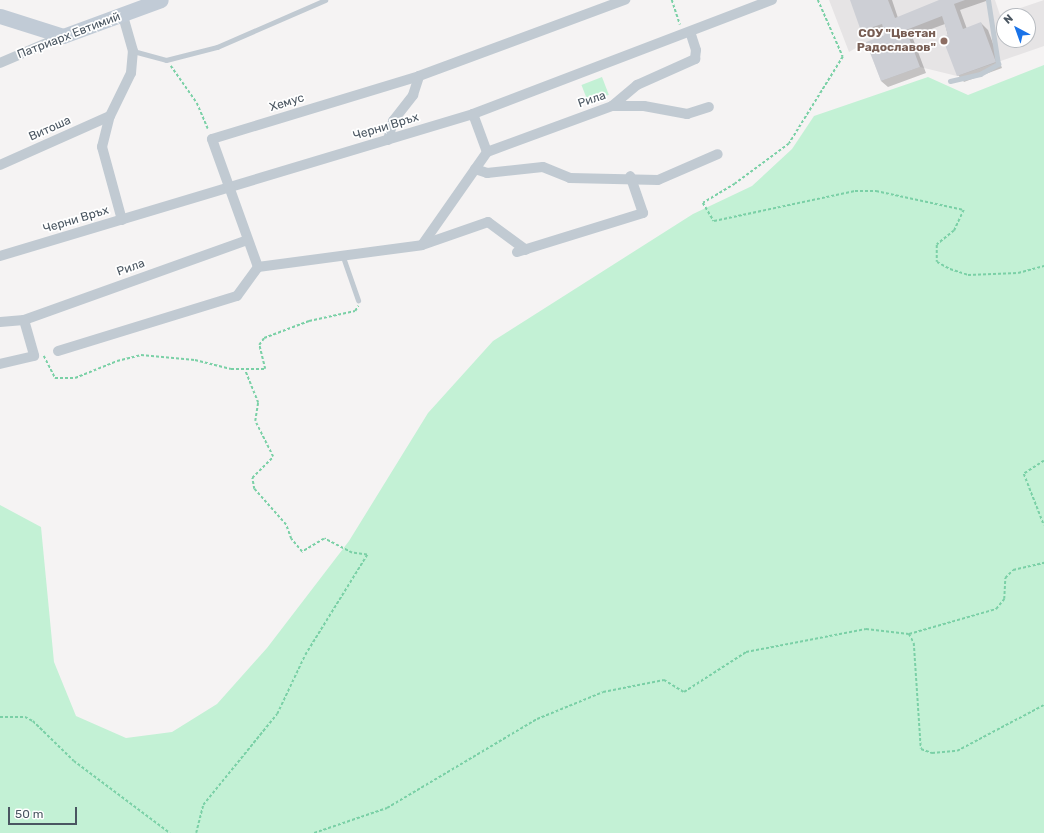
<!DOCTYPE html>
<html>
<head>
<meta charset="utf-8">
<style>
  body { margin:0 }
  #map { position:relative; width:1044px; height:833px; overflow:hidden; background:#f5f3f3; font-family:Rubik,sans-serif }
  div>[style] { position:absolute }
  .education>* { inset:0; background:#e6e4e5 }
  .green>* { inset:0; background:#c3f1d5; transform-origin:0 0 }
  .shadow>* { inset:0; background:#0003 }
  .building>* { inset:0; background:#cdcfd5 }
  .path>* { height:1.5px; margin-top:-0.75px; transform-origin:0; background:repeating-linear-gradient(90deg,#7ad0a6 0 3px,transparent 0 5px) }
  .lane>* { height:5px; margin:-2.5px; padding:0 2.5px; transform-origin:2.5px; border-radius:2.5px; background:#c1cad2 }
  .street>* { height:10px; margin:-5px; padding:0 5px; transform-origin:5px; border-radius:5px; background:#c1cad2 }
  .secondary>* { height:15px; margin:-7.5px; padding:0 7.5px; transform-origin:7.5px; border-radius:7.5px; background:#c1cbd6 }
  .dots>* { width:11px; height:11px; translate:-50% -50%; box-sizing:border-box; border:2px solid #fff; border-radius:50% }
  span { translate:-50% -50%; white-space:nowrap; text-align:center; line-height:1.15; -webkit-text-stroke:3.5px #fff; paint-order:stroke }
  .education-label { font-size:12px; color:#785e54; font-weight:700 }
  .right { translate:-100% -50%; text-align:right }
  .street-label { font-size:12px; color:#4a5661 }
  .north { position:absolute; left:996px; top:8px; width:40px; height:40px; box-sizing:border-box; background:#fff; border:1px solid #b7bbc0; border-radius:50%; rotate:319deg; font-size:11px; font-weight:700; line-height:16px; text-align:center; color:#4a5661 }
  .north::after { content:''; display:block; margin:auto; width:14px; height:18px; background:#1a73e8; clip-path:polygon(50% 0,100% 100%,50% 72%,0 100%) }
  .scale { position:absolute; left:8px; top:807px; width:69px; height:18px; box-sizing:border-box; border:2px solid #4a5661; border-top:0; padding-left:5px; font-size:12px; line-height:14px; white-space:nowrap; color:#4a5661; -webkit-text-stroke:3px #fff; paint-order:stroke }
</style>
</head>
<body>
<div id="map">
  <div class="education">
    <div style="clip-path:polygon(evenodd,829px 0,995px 0,1000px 15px,1044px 0,1044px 46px,957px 76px,920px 67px,881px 81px,866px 42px,849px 52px,829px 0,1004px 16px,1028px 16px,1028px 40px,1004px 40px,1004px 16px)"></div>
  </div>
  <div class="green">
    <div style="clip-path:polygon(1044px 65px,1044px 833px,0 833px,0 505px,41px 527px,54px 662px,76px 716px,126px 738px,172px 732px,217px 704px,267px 648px,349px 541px,428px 413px,493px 341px,693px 214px,752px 186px,792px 149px,814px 116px,928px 77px,968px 95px)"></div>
    <div style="left:602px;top:77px;width:19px;height:22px;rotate:69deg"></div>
  </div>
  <div class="shadow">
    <div style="clip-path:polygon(851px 0,892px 0,898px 18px,942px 0,989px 0,960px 10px,967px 29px,981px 23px,988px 30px,1002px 68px,964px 82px,958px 75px,945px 24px,912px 36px,926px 73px,888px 87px,881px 81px,885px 31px,869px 37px,862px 30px)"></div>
  </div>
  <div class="building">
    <div style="clip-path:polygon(850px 0,888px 0,895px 18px,939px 0,965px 0,954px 4px,963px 29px,981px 22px,996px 62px,957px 76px,942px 37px,948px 35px,942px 16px,906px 30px,920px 67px,881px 81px,866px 42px,885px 35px,882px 24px,861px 31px)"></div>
  </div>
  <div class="path">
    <div style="left:672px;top:0;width:26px;rotate:72deg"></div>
    <div style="left:818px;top:0;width:62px;rotate:66.3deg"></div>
    <div style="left:843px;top:57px;width:102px;rotate:121.8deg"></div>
    <div style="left:789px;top:144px;width:67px;rotate:143.5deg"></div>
    <div style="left:735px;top:184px;width:37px;rotate:149deg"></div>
    <div style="left:703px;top:203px;width:21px;rotate:59deg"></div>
    <div style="left:714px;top:221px;width:144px;rotate:-12deg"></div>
    <div style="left:855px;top:191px;width:21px"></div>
    <div style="left:876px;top:191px;width:90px;rotate:12.2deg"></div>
    <div style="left:964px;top:210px;width:23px;rotate:115deg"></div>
    <div style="left:954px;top:231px;width:22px;rotate:141deg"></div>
    <div style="left:937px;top:245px;width:17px;rotate:90deg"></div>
    <div style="left:937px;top:262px;width:15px;rotate:28deg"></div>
    <div style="left:950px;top:269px;width:19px;rotate:18deg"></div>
    <div style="left:968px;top:275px;width:50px;rotate:-2.3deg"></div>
    <div style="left:1018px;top:273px;width:27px;rotate:-15deg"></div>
    <div style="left:171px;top:66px;width:45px;rotate:54.9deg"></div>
    <div style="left:197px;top:103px;width:28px;rotate:67deg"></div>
    <div style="left:44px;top:356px;width:25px;rotate:63deg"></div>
    <div style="left:55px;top:378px;width:20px"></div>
    <div style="left:75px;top:378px;width:45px;rotate:-22deg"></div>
    <div style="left:117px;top:361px;width:25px;rotate:-14deg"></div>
    <div style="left:141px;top:355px;width:54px;rotate:5.3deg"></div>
    <div style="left:195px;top:360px;width:37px;rotate:14deg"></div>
    <div style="left:231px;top:369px;width:34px"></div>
    <div style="left:265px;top:369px;width:25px;rotate:-104deg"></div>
    <div style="left:259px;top:345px;width:9px;rotate:-54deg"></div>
    <div style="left:264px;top:338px;width:48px;rotate:-20.7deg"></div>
    <div style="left:309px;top:321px;width:47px;rotate:-12.3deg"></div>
    <div style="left:355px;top:311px;width:6px;rotate:-59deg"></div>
    <div style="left:1044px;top:461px;width:24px;rotate:147deg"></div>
    <div style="left:1024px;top:474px;width:55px;rotate:68.6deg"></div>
    <div style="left:909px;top:634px;width:10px;rotate:61deg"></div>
    <div style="left:914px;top:643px;width:106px;rotate:86.2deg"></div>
    <div style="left:921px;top:749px;width:12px;rotate:20deg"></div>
    <div style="left:932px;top:753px;width:25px;rotate:-5deg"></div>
    <div style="left:957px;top:751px;width:98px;rotate:-27.9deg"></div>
    <div style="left:0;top:717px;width:25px"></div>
    <div style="left:25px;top:717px;width:9px;rotate:27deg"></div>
    <div style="left:33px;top:721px;width:57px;rotate:44.3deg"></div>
    <div style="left:74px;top:761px;width:120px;rotate:36.9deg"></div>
    <div style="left:196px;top:833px;width:29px;rotate:-76deg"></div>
    <div style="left:203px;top:805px;width:117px;rotate:-50.9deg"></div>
    <div style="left:277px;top:714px;width:65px;rotate:-64.6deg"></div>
    <div style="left:305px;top:655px;width:118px;rotate:-58.2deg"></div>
    <div style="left:367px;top:555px;width:15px;rotate:-172deg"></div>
    <div style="left:352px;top:553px;width:31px;rotate:-153deg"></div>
    <div style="left:324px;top:539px;width:26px;rotate:149deg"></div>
    <div style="left:302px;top:552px;width:17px;rotate:-130deg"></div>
    <div style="left:291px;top:539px;width:15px;rotate:-110deg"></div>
    <div style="left:286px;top:525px;width:48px;rotate:-131.6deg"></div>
    <div style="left:254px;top:489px;width:11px;rotate:-100deg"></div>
    <div style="left:252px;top:478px;width:30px;rotate:-45deg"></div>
    <div style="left:273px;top:457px;width:40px;rotate:-116.6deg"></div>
    <div style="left:255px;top:421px;width:18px;rotate:-81deg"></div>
    <div style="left:258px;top:403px;width:35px;rotate:-112deg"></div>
    <div style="left:314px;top:833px;width:77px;rotate:-18.9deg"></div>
    <div style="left:387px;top:808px;width:174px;rotate:-30.7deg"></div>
    <div style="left:537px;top:719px;width:71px;rotate:-22.2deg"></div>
    <div style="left:603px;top:692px;width:62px;rotate:-11.1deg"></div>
    <div style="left:664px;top:680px;width:23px;rotate:31deg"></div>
    <div style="left:684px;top:692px;width:74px;rotate:-32.8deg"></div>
    <div style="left:746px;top:652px;width:122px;rotate:-10.9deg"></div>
    <div style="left:866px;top:629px;width:43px;rotate:6.6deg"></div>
    <div style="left:909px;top:634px;width:91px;rotate:-16deg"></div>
    <div style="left:996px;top:609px;width:13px;rotate:-51deg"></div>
    <div style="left:1004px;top:599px;width:21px;rotate:-87deg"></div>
    <div style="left:1005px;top:578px;width:11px;rotate:-45deg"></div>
    <div style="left:1013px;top:570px;width:32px;rotate:-13deg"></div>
  </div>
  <div class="lane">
    <div style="left:133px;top:51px;width:34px;rotate:15deg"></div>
    <div style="left:166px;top:60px;width:53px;rotate:-14.3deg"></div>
    <div style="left:217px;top:47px;width:118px;rotate:-23.5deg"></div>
    <div style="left:950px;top:81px;width:31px;rotate:-13deg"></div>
    <div style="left:980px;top:74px;width:21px;rotate:-29deg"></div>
    <div style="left:998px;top:64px;width:65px;rotate:-98.9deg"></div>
    <div style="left:343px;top:257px;width:46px;rotate:70.8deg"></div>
  </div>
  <div class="street">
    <div style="left:0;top:63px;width:69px;rotate:-23.2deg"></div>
    <div style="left:612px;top:106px;width:33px;rotate:-40deg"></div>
    <div style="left:637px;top:85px;width:64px;rotate:-24.1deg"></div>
    <div style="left:695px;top:59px;width:9px;rotate:-84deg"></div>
    <div style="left:696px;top:50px;width:19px;rotate:-108deg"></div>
    <div style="left:473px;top:114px;width:40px;rotate:69.8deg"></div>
    <div style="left:487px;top:152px;width:133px;rotate:-20.2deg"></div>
    <div style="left:612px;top:106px;width:32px"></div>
    <div style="left:644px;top:106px;width:44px;rotate:10.5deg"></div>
    <div style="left:687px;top:114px;width:23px;rotate:-18deg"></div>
    <div style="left:388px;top:140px;width:20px;rotate:-75deg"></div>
    <div style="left:393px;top:121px;width:33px;rotate:-52deg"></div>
    <div style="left:413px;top:95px;width:20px;rotate:-72deg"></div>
    <div style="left:0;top:165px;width:120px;rotate:-24deg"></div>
    <div style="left:475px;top:169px;width:13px;rotate:18deg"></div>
    <div style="left:487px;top:173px;width:56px;rotate:-6.1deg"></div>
    <div style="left:543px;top:167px;width:29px;rotate:22deg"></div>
    <div style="left:570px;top:178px;width:88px;rotate:1.3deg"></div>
    <div style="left:658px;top:180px;width:65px;rotate:-23.4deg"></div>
    <div style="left:122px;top:220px;width:76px;rotate:-105.3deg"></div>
    <div style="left:102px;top:147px;width:32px;rotate:-76deg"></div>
    <div style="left:110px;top:116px;width:48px;rotate:-64deg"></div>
    <div style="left:131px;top:73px;width:22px;rotate:-85deg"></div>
    <div style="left:133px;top:51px;width:37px;rotate:-106deg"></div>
    <div style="left:422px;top:245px;width:70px;rotate:-19.2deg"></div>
    <div style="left:488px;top:222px;width:47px;rotate:36.4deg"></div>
    <div style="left:517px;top:252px;width:132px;rotate:-17.2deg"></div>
    <div style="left:643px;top:213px;width:39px;rotate:-109deg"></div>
    <div style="left:0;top:256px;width:494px;rotate:-16.7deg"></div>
    <div style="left:473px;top:114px;width:320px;rotate:-20.9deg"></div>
    <div style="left:258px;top:267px;width:136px;rotate:-109.8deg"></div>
    <div style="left:212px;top:139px;width:216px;rotate:-16.9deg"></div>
    <div style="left:419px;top:76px;width:220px;rotate:-20.3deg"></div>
    <div style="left:258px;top:267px;width:165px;rotate:-7.6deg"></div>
    <div style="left:422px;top:245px;width:113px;rotate:-55deg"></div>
    <div style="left:24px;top:320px;width:237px;rotate:-19.7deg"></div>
    <div style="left:0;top:322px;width:24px;rotate:-5deg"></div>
    <div style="left:24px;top:320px;width:37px;rotate:74deg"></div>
    <div style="left:34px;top:356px;width:35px;rotate:167deg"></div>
    <div style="left:58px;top:351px;width:187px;rotate:-17.1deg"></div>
    <div style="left:237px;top:296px;width:36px;rotate:-54deg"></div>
  </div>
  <div class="secondary">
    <div style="left:0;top:16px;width:66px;rotate:17.6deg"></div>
    <div style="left:63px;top:36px;width:104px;rotate:-20.2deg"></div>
  </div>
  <div class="dots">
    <div style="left:944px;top:41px;background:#8d6e63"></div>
  </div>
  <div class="education-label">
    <span class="right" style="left:936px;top:41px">СОУ "Цветан<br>Радославов"</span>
  </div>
  <div class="street-label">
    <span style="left:69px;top:36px;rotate:-21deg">Патриарх Евтимий</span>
    <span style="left:592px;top:100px;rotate:-19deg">Рила</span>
    <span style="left:287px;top:103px;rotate:-17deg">Хемус</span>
    <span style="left:386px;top:127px;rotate:-17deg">Черни Връх</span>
    <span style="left:50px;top:129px;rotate:-24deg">Витоша</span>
    <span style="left:76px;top:220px;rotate:-17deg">Черни Връх</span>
    <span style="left:131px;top:268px;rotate:-20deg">Рила</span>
  </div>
  <div class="north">N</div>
  <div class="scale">50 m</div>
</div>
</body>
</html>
